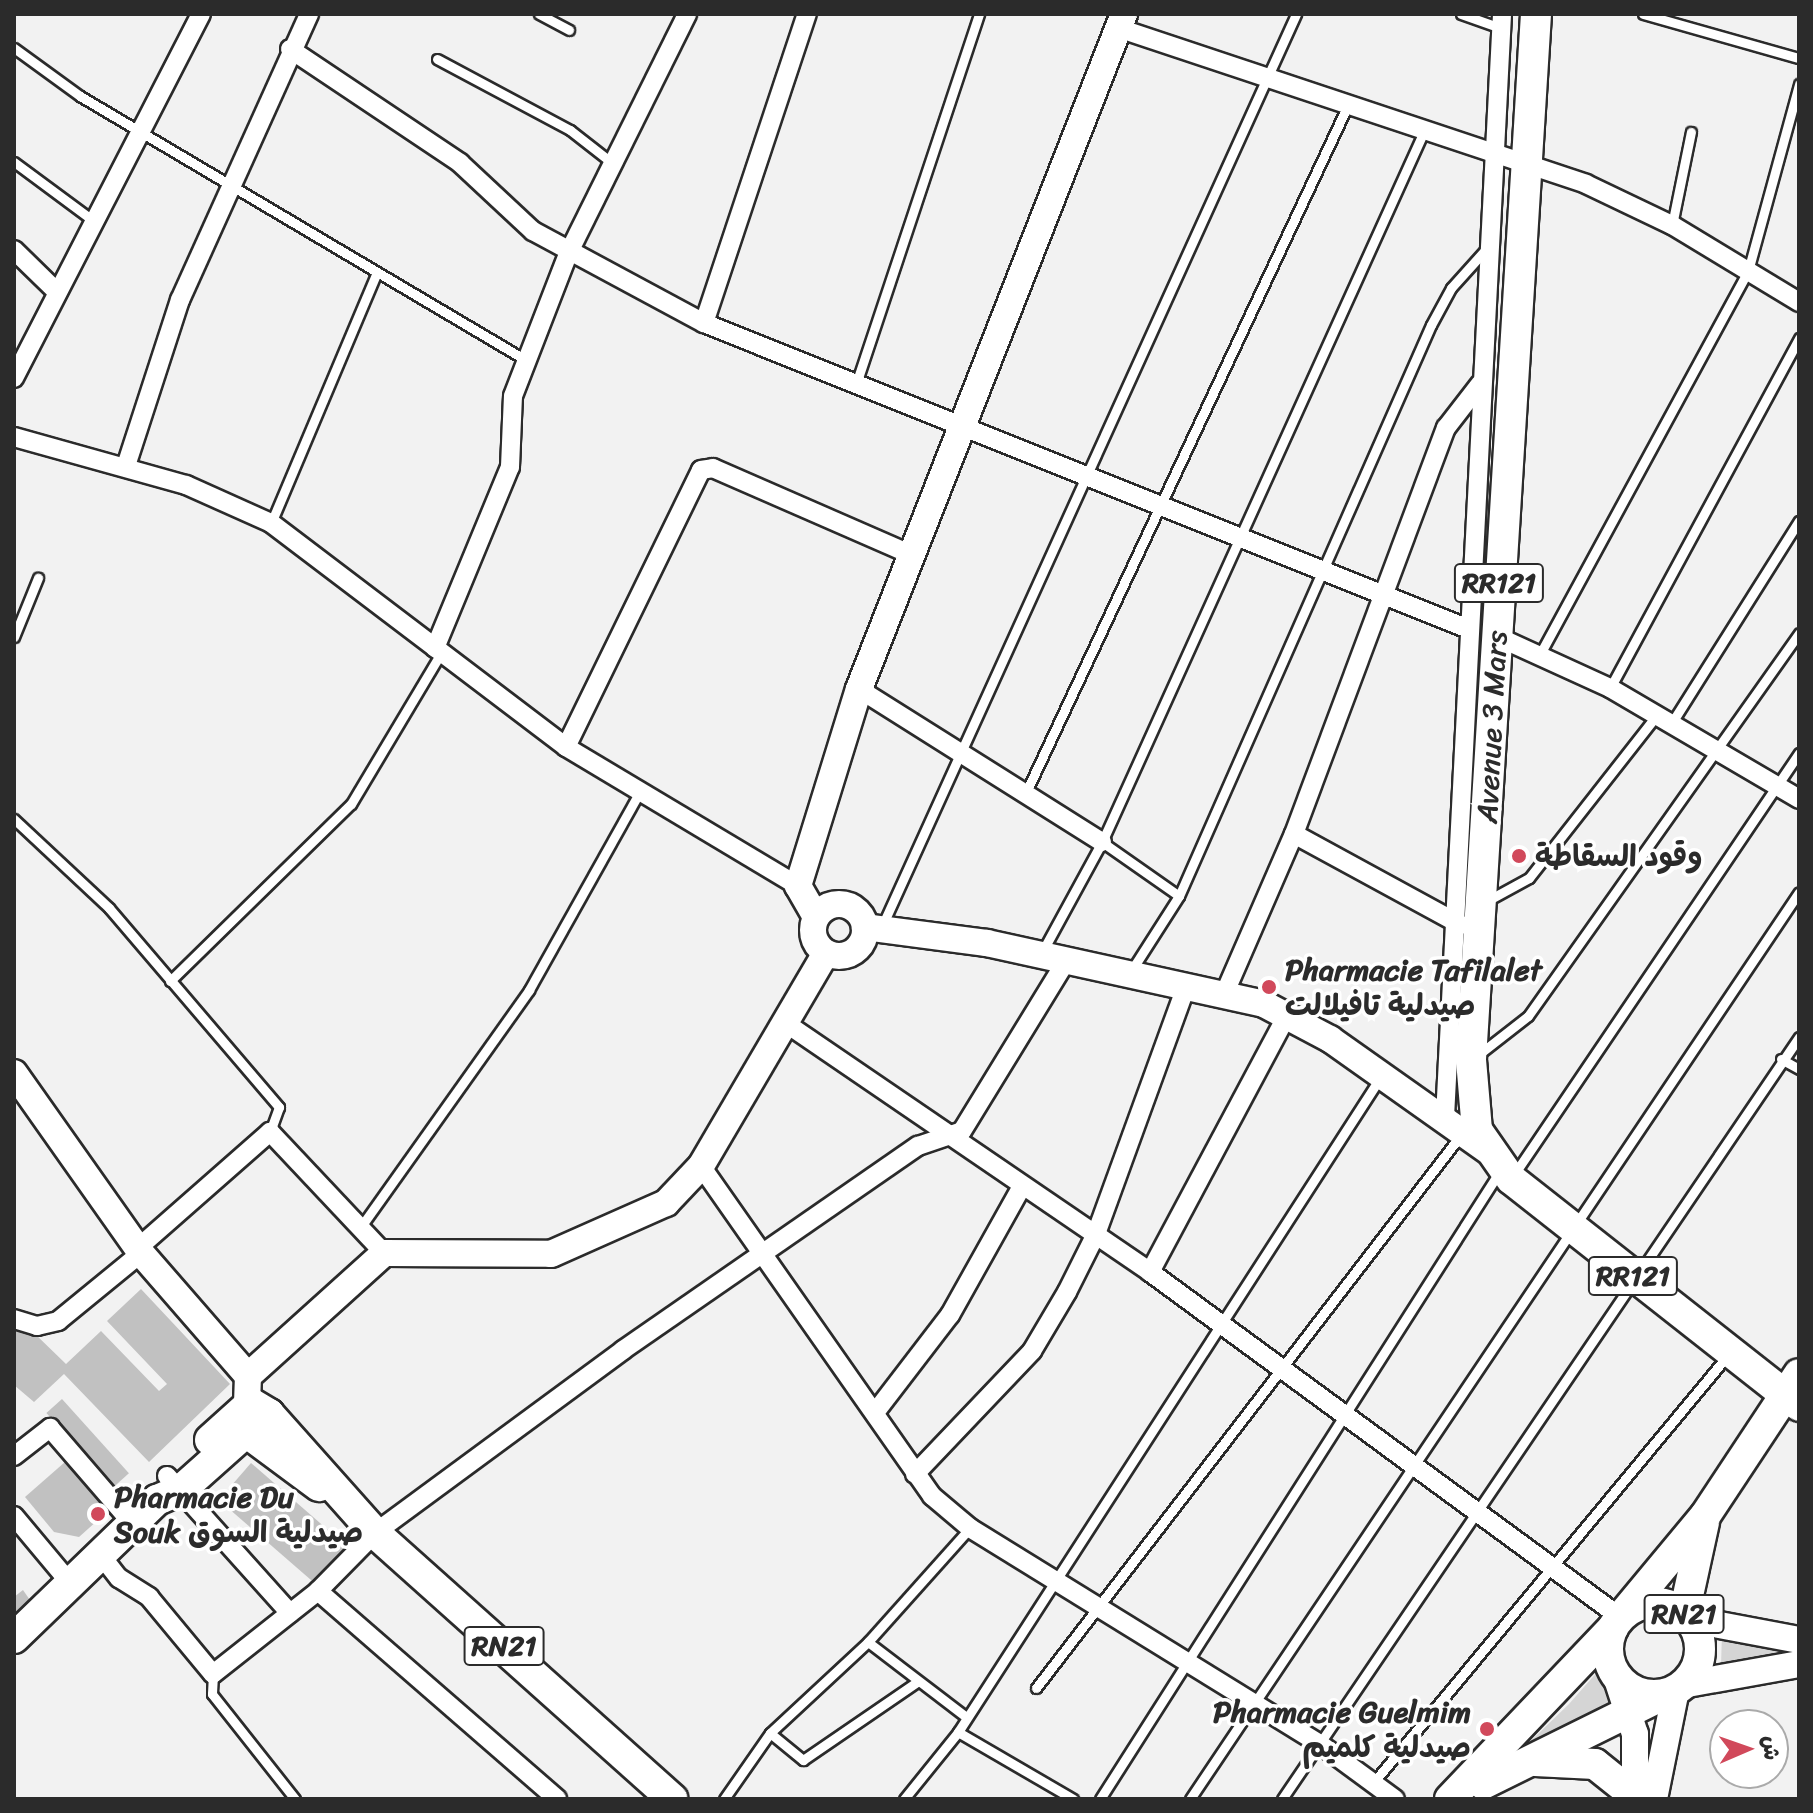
<!DOCTYPE html>
<html>
<head>
<meta charset="utf-8">
<style>
  body { margin:0 }
  #map { position:relative; width:1813px; height:1813px; overflow:hidden; background:#f2f2f2; font-family:Sriracha,"Playpen Sans Arabic",sans-serif }
  div>[style] { position:absolute }
  .green>* { inset:0; background:#d5d5d5 }
  .building>* { inset:0; background:#c1c1c1; transform-origin:0 0 }
  .roads { filter:drop-shadow(2px 0 #2b2b2b) drop-shadow(-2px 0 #2b2b2b) drop-shadow(0 2px #2b2b2b) drop-shadow(0 -2px #2b2b2b) }
  .lane>* { height:9px; margin:-4.5px; padding:0 4.5px; transform-origin:4.5px; border-radius:4.5px; background:#fff }
  .street>* { height:18px; margin:-9px; padding:0 9px; transform-origin:9px; border-radius:9px; background:#fff }
  .secondary>* { height:26px; margin:-13px; padding:0 13px; transform-origin:13px; border-radius:13px; background:#fff }
  .secondary>.ring { margin:-13px; padding:0; box-sizing:content-box; background:none; border:26px solid #fff; border-radius:50% }
  .primary>* { height:30px; margin:-15px; padding:0 15px; transform-origin:15px; border-radius:15px; background:#fff }
  .primary>.ring { margin:-15px; padding:0; box-sizing:content-box; background:none; border:30px solid #fff; border-radius:50% }
  .dots>* { width:22px; height:22px; translate:-50% -50%; box-sizing:border-box; border:4px solid #fff; border-radius:50% }
  span { translate:-50% -50%; white-space:nowrap; text-align:center; line-height:1.15; -webkit-text-stroke:7px #fff; paint-order:stroke }
  .shield-label span { padding:2px 6px; background:#fff; border:2px solid; border-radius:6px; -webkit-text-stroke-width:0 }
  .shield-label { font-size:28px; color:#2b2b2b; font-weight:700 }
  .street-label { font-size:30px; color:#2b2b2b }
  .poi-label { font-size:30px; color:#2b2b2b; font-weight:700 }
  .left { translate:0 -50%; text-align:left }
  .right { translate:-100% -50%; text-align:right }
  .frame { position:absolute; inset:0; border:16px solid #2b2b2b; pointer-events:none }
  .north { position:absolute; left:1709px; top:1709px; width:80px; height:80px; box-sizing:border-box; background:#fff; border:2px solid #aaa; border-radius:50%; rotate:88deg; font-size:22px; font-weight:700; line-height:32px; text-align:center; color:#2b2b2b }
  .north::after { content:''; display:block; margin:auto; width:28px; height:36px; background:#d1495b; clip-path:polygon(50% 0,100% 100%,50% 72%,0 100%) }
</style>
</head>
<body>
<div id="map">
  <div class="green">
    <div style="clip-path:polygon(1722px 1631px,1799px 1650px,1799px 1654px,1721px 1667px)"></div>
    <div style="clip-path:polygon(1606px 1662px,1622px 1703px,1510px 1761px,1569px 1704px)"></div>
  </div>
  <div class="building">
    <div style="clip-path:polygon(141px 1289px,230px 1384px,149px 1462px,64px 1374px,34px 1402px,14px 1385px,14px 1329px,32px 1331px,66px 1364px,101px 1331px,159px 1391px,167px 1384px,107px 1321px)"></div>
    <div style="left:62px;top:1399px;width:100px;height:21px;rotate:48deg"></div>
    <div style="clip-path:polygon(65px 1462px,107px 1512px,79px 1537px,54px 1532px,25px 1497px)"></div>
    <div style="left:251px;top:1463px;width:132px;height:49px;rotate:41deg"></div>
    <div style="clip-path:polygon(23px 1590px,32px 1603px,14px 1619px,14px 1597px)"></div>
  </div>
  <div class="roads">
    <div class="lane">
      <div style="left:539px;top:14px;width:34px;rotate:28deg"></div>
      <div style="left:1461px;top:14px;width:42px;rotate:19.3deg"></div>
      <div style="left:1643px;top:14px;width:162px;rotate:15.8deg"></div>
      <div style="left:14px;top:48px;width:82px;rotate:36deg"></div>
      <div style="left:80px;top:96px;width:522px;rotate:30.64deg"></div>
      <div style="left:437px;top:59px;width:151px;rotate:28.1deg"></div>
      <div style="left:570px;top:130px;width:52px;rotate:38deg"></div>
      <div style="left:14px;top:162px;width:96px;rotate:36.5deg"></div>
      <div style="left:1672px;top:225px;width:95px;rotate:-78.5deg"></div>
      <div style="left:856px;top:384px;width:390px;rotate:-71.6deg"></div>
      <div style="left:271px;top:523px;width:272px;rotate:-67.1deg"></div>
      <div style="left:14px;top:637px;width:64px;rotate:-67.9deg"></div>
      <div style="left:1540px;top:654px;width:436px;rotate:-61.5deg"></div>
      <div style="left:1748px;top:271px;width:194px;rotate:-74.7deg"></div>
      <div style="left:1610px;top:688px;width:398px;rotate:-61.6deg"></div>
      <div style="left:1671px;top:724px;width:240px;rotate:-57.8deg"></div>
      <div style="left:1028px;top:788px;width:754px;rotate:-64.9deg"></div>
      <div style="left:14px;top:819px;width:130px;rotate:43.1deg"></div>
      <div style="left:109px;top:908px;width:262px;rotate:49.5deg"></div>
      <div style="left:279px;top:1107px;width:27px;rotate:110deg"></div>
      <div style="left:1102px;top:842px;width:94px;rotate:35deg"></div>
      <div style="left:1485px;top:902px;width:50px;rotate:-28.6deg"></div>
      <div style="left:1529px;top:878px;width:207px;rotate:-51.9deg"></div>
      <div style="left:882px;top:926px;width:1002px;rotate:-65.58deg"></div>
      <div style="left:1042px;top:952px;width:125px;rotate:-61.4deg"></div>
      <div style="left:1102px;top:842px;width:783px;rotate:-65.63deg"></div>
      <div style="left:1131px;top:971px;width:89px;rotate:-57.4deg"></div>
      <div style="left:1179px;top:896px;width:624px;rotate:-66.19deg"></div>
      <div style="left:1431px;top:325px;width:42px;rotate:-61.6deg"></div>
      <div style="left:1451px;top:288px;width:54px;rotate:-48deg"></div>
      <div style="left:170px;top:981px;width:253px;rotate:-44.4deg"></div>
      <div style="left:351px;top:804px;width:176px;rotate:-59.2deg"></div>
      <div style="left:1478px;top:1055px;width:63px;rotate:-38deg"></div>
      <div style="left:1528px;top:1016px;width:469px;rotate:-54.7deg"></div>
      <div style="left:1781px;top:1059px;width:21px;rotate:29deg"></div>
      <div style="left:1515px;top:1173px;width:507px;rotate:-55.93deg"></div>
      <div style="left:360px;top:1228px;width:292px;rotate:-54.6deg"></div>
      <div style="left:529px;top:990px;width:223px;rotate:-60.8deg"></div>
      <div style="left:868px;top:1642px;width:123px;rotate:37.4deg"></div>
      <div style="left:213px;top:1674px;width:20px;rotate:93deg"></div>
      <div style="left:212px;top:1694px;width:134px;rotate:51.7deg"></div>
      <div style="left:1036px;top:1688px;width:696px;rotate:-52.47deg"></div>
      <div style="left:958px;top:1732px;width:133px;rotate:30.2deg"></div>
      <div style="left:770px;top:1733px;width:43px;rotate:39.3deg"></div>
      <div style="left:803px;top:1760px;width:138px;rotate:-34.4deg"></div>
      <div style="left:1373px;top:1783px;width:556px;rotate:-50.33deg"></div>
      <div style="left:724px;top:1799px;width:80px;rotate:-55.1deg"></div>
      <div style="left:770px;top:1733px;width:134px;rotate:-42.9deg"></div>
      <div style="left:868px;top:1642px;width:153px;rotate:-48.2deg"></div>
      <div style="left:904px;top:1799px;width:86px;rotate:-51.1deg"></div>
      <div style="left:958px;top:1732px;width:778px;rotate:-57.17deg"></div>
      <div style="left:1100px;top:1799px;width:745px;rotate:-57.51deg"></div>
      <div style="left:1190px;top:1799px;width:1092px;rotate:-56.12deg"></div>
      <div style="left:1282px;top:1799px;width:921px;rotate:-55.84deg"></div>
    </div>
    <div class="street">
      <div style="left:1118px;top:28px;width:493px;rotate:18.4deg"></div>
      <div style="left:1586px;top:184px;width:95px;rotate:25.5deg"></div>
      <div style="left:1672px;top:225px;width:149px;rotate:31.2deg"></div>
      <div style="left:290px;top:49px;width:205px;rotate:33.8deg"></div>
      <div style="left:460px;top:163px;width:100px;rotate:43deg"></div>
      <div style="left:533px;top:231px;width:194px;rotate:28.3deg"></div>
      <div style="left:704px;top:323px;width:821px;rotate:21.81deg"></div>
      <div style="left:14px;top:250px;width:60px;rotate:44.3deg"></div>
      <div style="left:704px;top:323px;width:326px;rotate:-71.6deg"></div>
      <div style="left:14px;top:378px;width:409px;rotate:-62.8deg"></div>
      <div style="left:14px;top:437px;width:179px;rotate:15.6deg"></div>
      <div style="left:186px;top:485px;width:93px;rotate:24.1deg"></div>
      <div style="left:271px;top:523px;width:370px;rotate:37.2deg"></div>
      <div style="left:566px;top:747px;width:270px;rotate:30.9deg"></div>
      <div style="left:126px;top:466px;width:175px;rotate:-72deg"></div>
      <div style="left:180px;top:300px;width:314px;rotate:-65.7deg"></div>
      <div style="left:1496px;top:636px;width:125px;rotate:24.5deg"></div>
      <div style="left:1610px;top:688px;width:219px;rotate:30.4deg"></div>
      <div style="left:435px;top:648px;width:196px;rotate:-67.5deg"></div>
      <div style="left:510px;top:467px;width:71px;rotate:-87.6deg"></div>
      <div style="left:513px;top:396px;width:152px;rotate:-68.8deg"></div>
      <div style="left:568px;top:254px;width:268px;rotate:-63.6deg"></div>
      <div style="left:859px;top:689px;width:287px;rotate:32.2deg"></div>
      <div style="left:566px;top:747px;width:308px;rotate:-64deg"></div>
      <div style="left:701px;top:470px;width:12px;rotate:-9deg"></div>
      <div style="left:713px;top:468px;width:217px;rotate:23.6deg"></div>
      <div style="left:1294px;top:834px;width:190px;rotate:28.6deg"></div>
      <div style="left:1223px;top:997px;width:178px;rotate:-66.5deg"></div>
      <div style="left:1294px;top:834px;width:434px;rotate:-69.5deg"></div>
      <div style="left:1446px;top:428px;width:56px;rotate:-52.3deg"></div>
      <div style="left:784px;top:1022px;width:443px;rotate:34.3deg"></div>
      <div style="left:1150px;top:1272px;width:583px;rotate:36.28deg"></div>
      <div style="left:1445px;top:1117px;width:1104px;rotate:-87.04deg"></div>
      <div style="left:701px;top:1166px;width:403px;rotate:55deg"></div>
      <div style="left:932px;top:1496px;width:50px;rotate:40.1deg"></div>
      <div style="left:970px;top:1528px;width:411px;rotate:31.7deg"></div>
      <div style="left:1320px;top:1744px;width:93px;rotate:36.3deg"></div>
      <div style="left:138px;top:1248px;width:176px;rotate:-41.3deg"></div>
      <div style="left:270px;top:1132px;width:166px;rotate:46.7deg"></div>
      <div style="left:1150px;top:1272px;width:293px;rotate:-61.9deg"></div>
      <div style="left:14px;top:1319px;width:24px;rotate:17deg"></div>
      <div style="left:37px;top:1326px;width:22px;rotate:-13deg"></div>
      <div style="left:58px;top:1321px;width:107px;rotate:-39.3deg"></div>
      <div style="left:877px;top:1410px;width:120px;rotate:-52.5deg"></div>
      <div style="left:950px;top:1315px;width:148px;rotate:-60.8deg"></div>
      <div style="left:14px;top:1456px;width:46px;rotate:-37.9deg"></div>
      <div style="left:50px;top:1428px;width:125px;rotate:49.2deg"></div>
      <div style="left:915px;top:1474px;width:170px;rotate:-46.4deg"></div>
      <div style="left:1032px;top:1351px;width:69px;rotate:-59.3deg"></div>
      <div style="left:1067px;top:1292px;width:65px;rotate:-63.4deg"></div>
      <div style="left:1096px;top:1234px;width:260px;rotate:-70deg"></div>
      <div style="left:167px;top:1476px;width:184px;rotate:48.1deg"></div>
      <div style="left:14px;top:1516px;width:87px;rotate:50.1deg"></div>
      <div style="left:100px;top:1554px;width:31px;rotate:52deg"></div>
      <div style="left:119px;top:1578px;width:36px;rotate:32deg"></div>
      <div style="left:149px;top:1597px;width:100px;rotate:50.3deg"></div>
      <div style="left:213px;top:1674px;width:134px;rotate:-38.3deg"></div>
      <div style="left:318px;top:1591px;width:81px;rotate:-45.5deg"></div>
      <div style="left:375px;top:1533px;width:308px;rotate:-36.4deg"></div>
      <div style="left:623px;top:1350px;width:359px;rotate:-34.7deg"></div>
      <div style="left:918px;top:1146px;width:46px;rotate:-18.8deg"></div>
      <div style="left:962px;top:1131px;width:197px;rotate:-58.5deg"></div>
      <div style="left:318px;top:1591px;width:317px;rotate:41deg"></div>
    </div>
    <div class="secondary">
      <div class="ring" style="left:813px;top:904px;width:26px;height:26px"></div>
      <div style="left:816px;top:917px;width:36px;rotate:-120deg"></div>
      <div style="left:798px;top:886px;width:206px;rotate:-72.8deg"></div>
      <div style="left:859px;top:689px;width:725px;rotate:-68.57deg"></div>
      <div style="left:865px;top:927px;width:123px;rotate:7.5deg"></div>
      <div style="left:987px;top:943px;width:284px;rotate:12.4deg"></div>
      <div style="left:1264px;top:1004px;width:75px;rotate:27.9deg"></div>
      <div style="left:1330px;top:1039px;width:192px;rotate:35.3deg"></div>
      <div style="left:14px;top:1073px;width:220px;rotate:54.8deg"></div>
      <div style="left:141px;top:1253px;width:163px;rotate:49deg"></div>
      <div style="left:247px;top:1404px;width:28px;rotate:-88deg"></div>
      <div style="left:248px;top:1376px;width:183px;rotate:-42.1deg"></div>
      <div style="left:384px;top:1253px;width:167px;rotate:0.3deg"></div>
      <div style="left:551px;top:1254px;width:126px;rotate:-23.9deg"></div>
      <div style="left:666px;top:1203px;width:51px;rotate:-46.6deg"></div>
      <div style="left:701px;top:1166px;width:247px;rotate:-59.6deg"></div>
      <div style="left:1688px;top:1619px;width:113px;rotate:10.7deg"></div>
      <div style="left:1616px;top:1676px;width:61px;rotate:71.9deg"></div>
      <div style="left:1635px;top:1734px;width:65px;rotate:90deg"></div>
      <div style="left:1682px;top:1685px;width:119px;rotate:-10.2deg"></div>
      <div style="left:1654px;top:1799px;width:111px;rotate:-78.6deg"></div>
    </div>
    <div class="primary">
      <div style="left:1536px;top:14px;width:1048px;rotate:93.56deg"></div>
      <div style="left:1471px;top:1060px;width:70px;rotate:85.1deg"></div>
      <div style="left:1477px;top:1130px;width:60px;rotate:55.2deg"></div>
      <div style="left:1511px;top:1179px;width:367px;rotate:38.2deg"></div>
      <div style="left:269px;top:1414px;width:159px;rotate:48.3deg"></div>
      <div style="left:375px;top:1533px;width:399px;rotate:41.8deg"></div>
      <div style="left:250px;top:1435px;width:86px;rotate:36.5deg"></div>
      <div style="left:210px;top:1440px;width:55px;rotate:-42.1deg"></div>
      <div style="left:251px;top:1403px;width:21px;rotate:31deg"></div>
      <div style="left:269px;top:1414px;width:19px;rotate:108deg"></div>
      <div class="ring" style="left:1608px;top:1603px;width:62px;height:62px"></div>
      <div style="left:1625px;top:1612px;width:125px;rotate:-50.2deg"></div>
      <div style="left:1705px;top:1516px;width:170px;rotate:-56.5deg"></div>
      <div style="left:1684px;top:1614px;width:94px;rotate:-77.7deg"></div>
      <div style="left:14px;top:1638px;width:199px;rotate:-44deg"></div>
      <div style="left:157px;top:1500px;width:26px;rotate:-23deg"></div>
      <div style="left:181px;top:1490px;width:86px;rotate:-41.7deg"></div>
      <div style="left:1535px;top:1761px;width:60px;rotate:2.9deg"></div>
      <div style="left:1595px;top:1764px;width:51px;rotate:38.7deg"></div>
      <div style="left:1483px;top:1784px;width:203px;rotate:-26.3deg"></div>
      <div style="left:1450px;top:1799px;width:236px;rotate:-46.4deg"></div>
    </div>
  </div>
  <div class="dots">
    <div style="left:1519px;top:856px;background:#d1495b"></div>
    <div style="left:1269px;top:987px;background:#d1495b"></div>
    <div style="left:98px;top:1514px;background:#d1495b"></div>
    <div style="left:1487px;top:1729px;background:#d1495b"></div>
  </div>
  <div class="shield-label">
    <span style="left:1499px;top:583px">RR121</span>
    <span style="left:1633px;top:1276px">RR121</span>
    <span style="left:1684px;top:1614px">RN21</span>
    <span style="left:504px;top:1646px">RN21</span>
  </div>
  <div class="street-label">
    <span style="left:1492px;top:727px;rotate:-87deg">Avenue 3 Mars</span>
  </div>
  <div class="poi-label">
    <span class="left" style="left:1535px;top:856px">وقود السقاطة</span>
    <span class="left" style="left:1285px;top:987px">Pharmacie Tafilalet<br>صيدلية تافيلالت</span>
    <span class="left" style="left:114px;top:1514px">Pharmacie Du<br>Souk صيدلية السوق</span>
    <span class="right" style="left:1471px;top:1729px">Pharmacie Guelmim<br>صيدلية كلميم</span>
  </div>
  <div class="frame"></div>
  <div class="north">ش</div>
</div>
</body>
</html>
